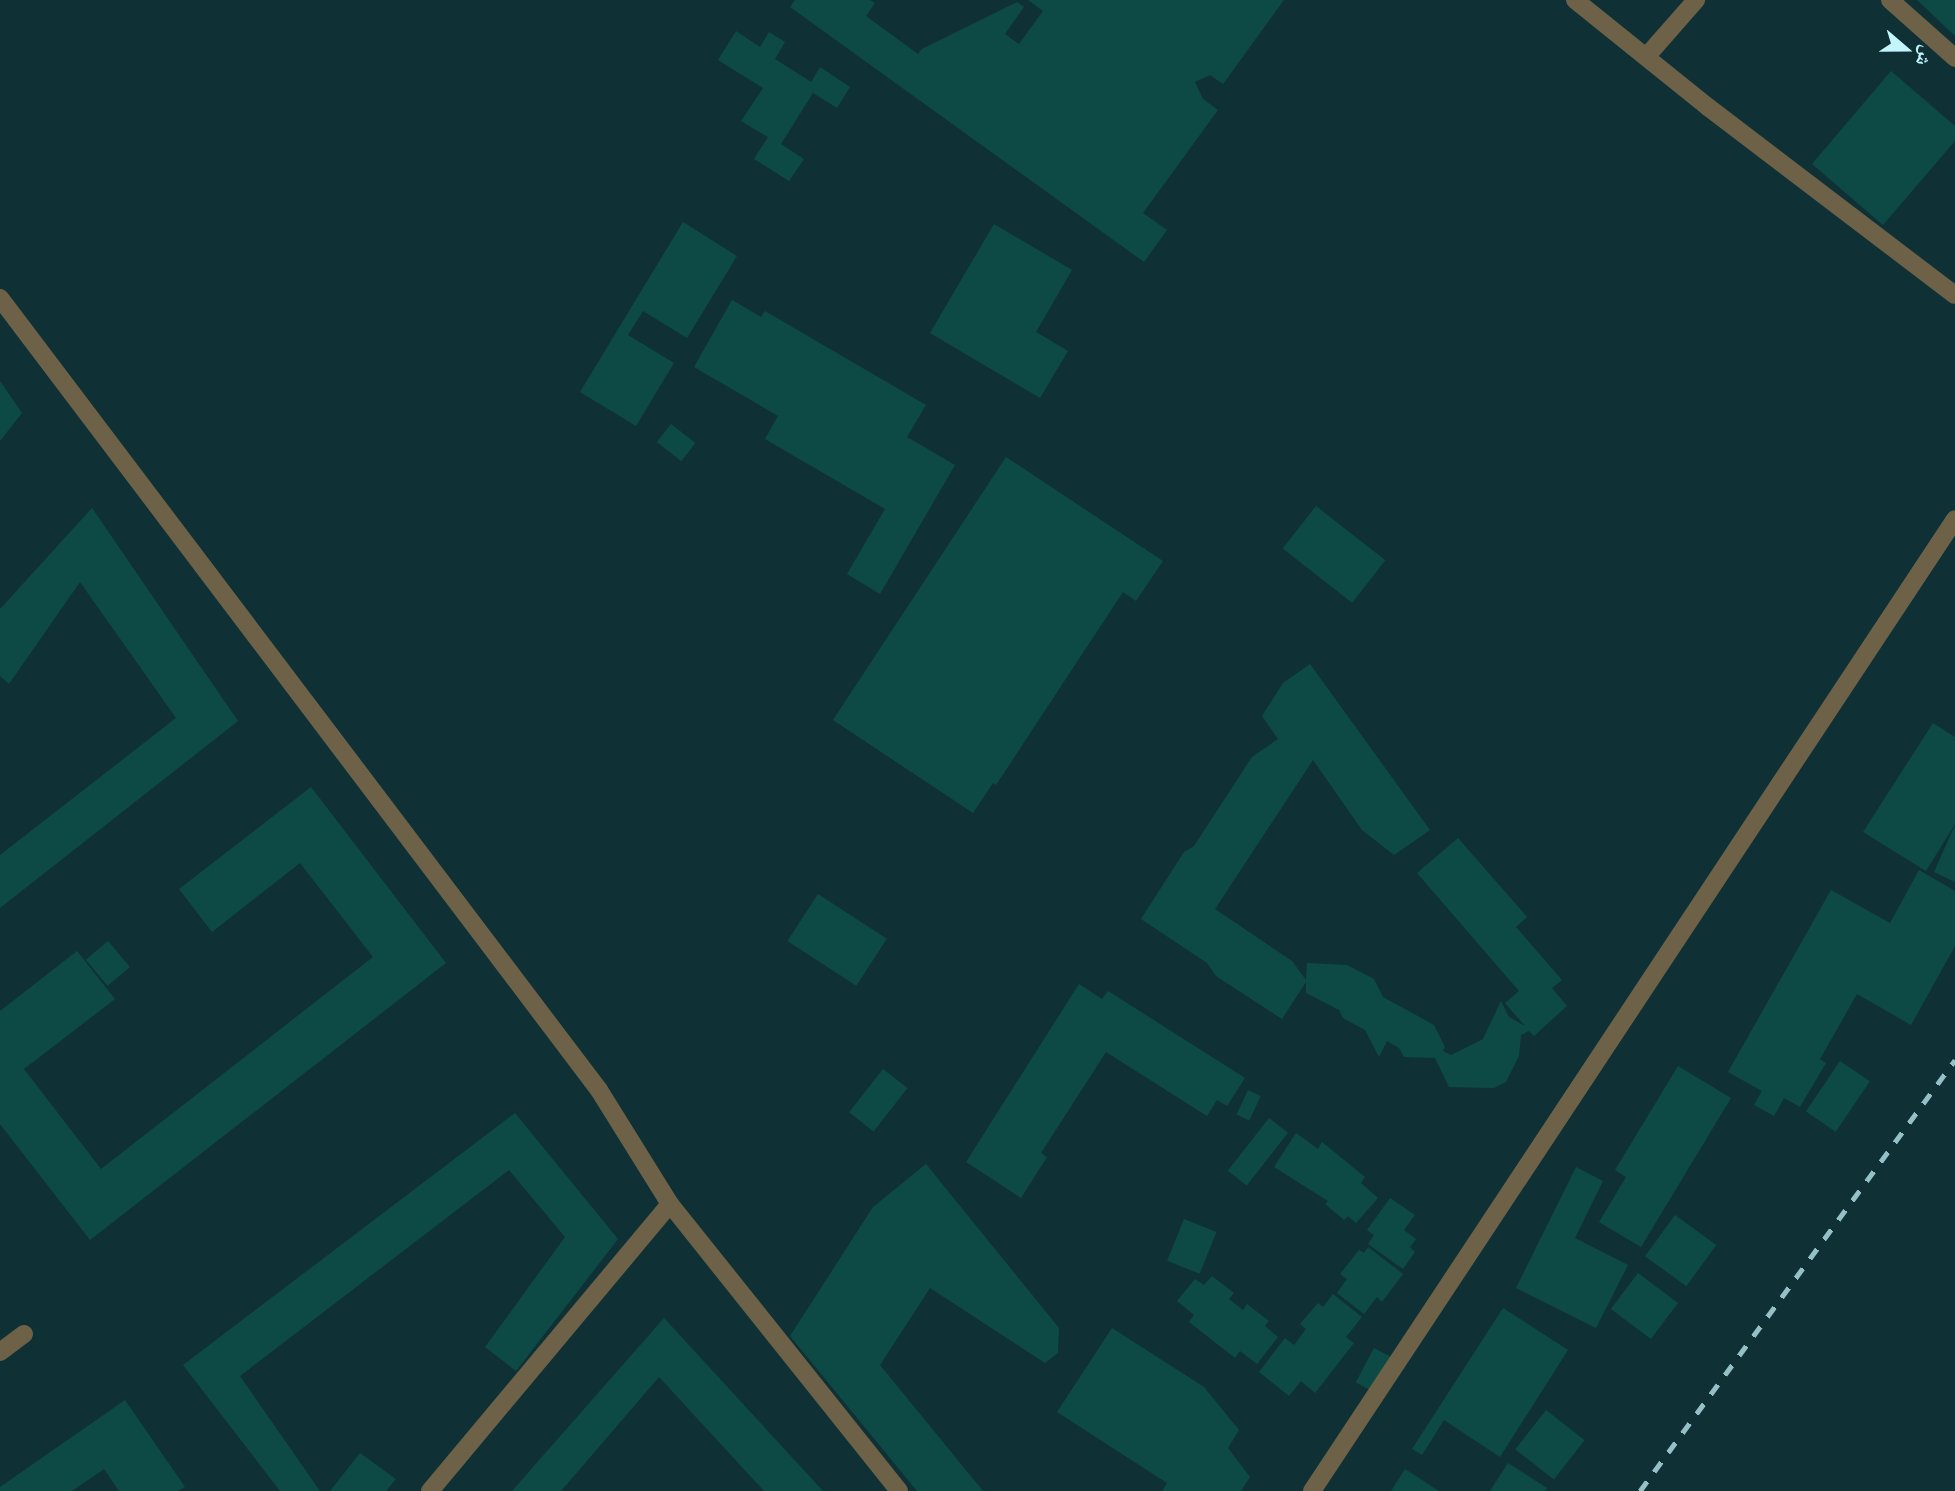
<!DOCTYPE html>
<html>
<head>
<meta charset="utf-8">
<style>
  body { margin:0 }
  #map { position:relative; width:1955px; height:1491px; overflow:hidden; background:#0f3136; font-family:"Titillium Web","Noto Naskh Arabic",sans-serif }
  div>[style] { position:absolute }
  .building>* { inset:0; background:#0d4a45; transform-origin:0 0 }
  .minor>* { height:18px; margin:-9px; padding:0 9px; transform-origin:9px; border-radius:9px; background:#6d6247 }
  .rail>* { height:5px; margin-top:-2.5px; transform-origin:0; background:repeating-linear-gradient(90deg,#94c0c6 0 12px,transparent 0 24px) }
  span { translate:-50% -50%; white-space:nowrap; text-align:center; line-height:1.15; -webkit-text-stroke:5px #0f3136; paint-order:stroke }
  .north { position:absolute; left:1871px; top:14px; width:70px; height:70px; -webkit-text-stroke:5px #0f3136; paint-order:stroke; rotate:110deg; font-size:19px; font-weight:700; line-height:28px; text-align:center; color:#c5f5fc }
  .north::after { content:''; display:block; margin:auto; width:24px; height:32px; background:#c5f5fc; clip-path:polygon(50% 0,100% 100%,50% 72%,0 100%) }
</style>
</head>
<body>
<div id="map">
  <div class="building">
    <div style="clip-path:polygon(795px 0,870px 0,875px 3px,866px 16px,918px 54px,922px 49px,1017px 2px,1024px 7px,1005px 34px,1019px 44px,1043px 11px,1028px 0,1284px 0,1223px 84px,1210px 75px,1195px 82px,1203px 99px,1218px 110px,1143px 213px,1167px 230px,1144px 262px,790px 7px)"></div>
    <div style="clip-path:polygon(1917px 0,1955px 0,1955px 36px)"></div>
    <div style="clip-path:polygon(736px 31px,760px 47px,769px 32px,785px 42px,775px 59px,811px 82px,820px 67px,850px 87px,837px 108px,813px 93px,781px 144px,804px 159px,789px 181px,754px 159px,768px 137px,741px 121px,763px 88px,718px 60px)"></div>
    <div style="clip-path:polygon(1891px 71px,1955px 126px,1955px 141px,1883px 225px,1812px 164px)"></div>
    <div style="clip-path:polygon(683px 222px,737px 256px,687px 338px,643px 311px,628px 335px,674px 363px,636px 426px,580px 392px)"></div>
    <div style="clip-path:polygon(994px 224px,1072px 270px,1036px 332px,1068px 351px,1040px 398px,930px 333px)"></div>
    <div style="clip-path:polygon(732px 300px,761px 317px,765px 311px,926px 405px,907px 437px,955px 465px,880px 594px,847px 574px,885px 509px,765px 439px,778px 416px,694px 367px)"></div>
    <div style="clip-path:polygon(0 381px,22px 413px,0 441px)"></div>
    <div style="left:671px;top:424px;width:31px;height:23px;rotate:38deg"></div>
    <div style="clip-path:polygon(1006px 457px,1163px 561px,1136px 601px,1123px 592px,996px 785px,993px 783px,973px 813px,833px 720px)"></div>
    <div style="left:1316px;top:506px;width:88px;height:54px;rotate:38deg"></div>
    <div style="clip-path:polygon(92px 508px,238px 721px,0 908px,0 855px,176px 718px,80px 582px,9px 684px,0 676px,0 609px)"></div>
    <div style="clip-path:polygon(1310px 664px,1430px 830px,1394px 855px,1362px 830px,1313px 760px,1215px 909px,1292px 961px,1306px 980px,1307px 963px,1347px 965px,1374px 979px,1383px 997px,1434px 1025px,1445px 1047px,1443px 1051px,1451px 1055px,1483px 1039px,1501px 1001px,1509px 1017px,1525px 1026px,1505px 1003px,1519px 991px,1417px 873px,1458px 838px,1527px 917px,1516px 927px,1562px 980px,1552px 988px,1567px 1006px,1534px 1036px,1529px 1031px,1521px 1035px,1519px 1056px,1506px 1082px,1494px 1088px,1449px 1087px,1435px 1058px,1404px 1057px,1399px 1048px,1387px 1041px,1379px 1057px,1365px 1030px,1343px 1018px,1339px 1010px,1306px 993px,1306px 982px,1282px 1019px,1216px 976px,1207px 963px,1141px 919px,1184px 852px,1194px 846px,1252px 757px,1278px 739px,1262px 716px,1283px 683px)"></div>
    <div style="clip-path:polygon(1933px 723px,1955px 737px,1955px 824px,1926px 871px,1863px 832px)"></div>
    <div style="clip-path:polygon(311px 787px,446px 963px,90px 1240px,0 1124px,0 1011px,77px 951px,115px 999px,24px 1069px,101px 1169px,373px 957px,300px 863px,212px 932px,179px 889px)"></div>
    <div style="clip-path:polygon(1955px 825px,1955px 882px,1934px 872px)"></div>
    <div style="clip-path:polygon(1919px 870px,1955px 891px,1955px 946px,1911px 1025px,1857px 994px,1820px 1059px,1826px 1063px,1800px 1107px,1784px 1098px,1774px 1116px,1754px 1105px,1762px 1091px,1728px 1072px,1831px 890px,1890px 923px)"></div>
    <div style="left:818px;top:894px;width:82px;height:56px;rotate:33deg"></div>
    <div style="left:108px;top:941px;width:34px;height:29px;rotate:50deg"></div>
    <div style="clip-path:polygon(1079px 984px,1102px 999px,1108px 991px,1245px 1078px,1227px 1106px,1217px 1100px,1207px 1116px,1106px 1052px,1041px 1153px,1047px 1157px,1021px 1198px,966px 1162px)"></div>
    <div style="left:1840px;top:1061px;width:36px;height:61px;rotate:34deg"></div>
    <div style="clip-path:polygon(1678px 1066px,1731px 1098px,1641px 1247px,1599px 1222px,1626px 1177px,1615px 1170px)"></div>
    <div style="left:883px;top:1069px;width:31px;height:55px;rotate:38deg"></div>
    <div style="left:1248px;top:1090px;width:14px;height:27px;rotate:25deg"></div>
    <div style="clip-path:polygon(515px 1113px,618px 1239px,516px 1371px,485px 1347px,565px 1237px,509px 1170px,240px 1376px,320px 1491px,280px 1491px,183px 1365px)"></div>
    <div style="left:1269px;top:1118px;width:24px;height:67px;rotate:38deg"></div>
    <div style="clip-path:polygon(1296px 1133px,1318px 1149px,1322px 1142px,1365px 1177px,1361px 1183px,1378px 1198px,1356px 1223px,1348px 1216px,1344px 1220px,1325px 1204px,1328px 1201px,1274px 1167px)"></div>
    <div style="clip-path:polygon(926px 1164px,1059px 1328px,1058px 1353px,1045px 1363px,930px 1288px,880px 1365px,983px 1491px,917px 1491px,790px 1336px,873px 1207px)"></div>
    <div style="clip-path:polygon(1576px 1167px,1603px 1181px,1575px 1238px,1628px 1265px,1596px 1328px,1516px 1288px)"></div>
    <div style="clip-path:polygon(1390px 1198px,1415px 1215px,1404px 1230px,1416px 1239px,1410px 1247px,1415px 1252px,1403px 1269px,1368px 1244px,1374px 1235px,1367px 1230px)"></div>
    <div style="left:1675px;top:1215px;width:51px;height:51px;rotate:36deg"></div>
    <div style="left:1184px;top:1219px;width:35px;height:45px;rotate:22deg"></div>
    <div style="clip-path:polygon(1368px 1247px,1403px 1274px,1382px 1302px,1377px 1297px,1364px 1314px,1337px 1293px,1347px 1279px,1340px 1274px,1359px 1250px,1364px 1253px)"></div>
    <div style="left:1638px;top:1273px;width:50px;height:45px;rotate:37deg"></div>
    <div style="clip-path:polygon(1212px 1276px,1234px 1293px,1229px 1299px,1243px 1310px,1247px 1304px,1269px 1321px,1265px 1326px,1278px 1337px,1257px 1364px,1240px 1351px,1235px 1358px,1189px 1322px,1194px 1315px,1177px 1301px,1195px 1279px,1204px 1285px)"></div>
    <div style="clip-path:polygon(1333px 1294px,1362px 1317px,1346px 1337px,1354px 1343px,1315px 1393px,1301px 1381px,1289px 1396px,1259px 1372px,1285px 1338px,1294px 1345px,1306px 1329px,1300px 1324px,1318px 1303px,1323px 1307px)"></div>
    <div style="clip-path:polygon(1503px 1308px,1568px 1350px,1500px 1457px,1444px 1420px,1422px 1455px,1412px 1449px)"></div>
    <div style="clip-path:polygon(664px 1318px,823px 1491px,764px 1491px,659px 1377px,561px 1491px,512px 1491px)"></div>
    <div style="clip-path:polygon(1112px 1328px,1204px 1387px,1239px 1430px,1228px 1448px,1250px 1477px,1241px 1491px,1162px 1491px,1167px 1483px,1057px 1412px)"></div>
    <div style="left:1374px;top:1348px;width:21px;height:39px;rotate:28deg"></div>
    <div style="clip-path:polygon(125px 1400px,185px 1487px,178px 1491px,119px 1491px,104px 1469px,72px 1491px,0 1491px,0 1487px)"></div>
    <div style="left:1546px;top:1410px;width:49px;height:50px;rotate:38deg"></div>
    <div style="clip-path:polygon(360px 1453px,396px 1479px,386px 1491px,330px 1491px)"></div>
    <div style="clip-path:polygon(1508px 1463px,1547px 1488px,1545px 1491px,1490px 1491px)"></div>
    <div style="clip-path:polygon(1405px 1469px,1439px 1491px,1391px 1491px)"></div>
  </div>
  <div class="minor">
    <div style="left:1575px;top:0;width:171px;rotate:38.8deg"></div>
    <div style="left:1708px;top:107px;width:310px;rotate:37.3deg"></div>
    <div style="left:1890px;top:0;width:87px;rotate:41.7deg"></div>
    <div style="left:1646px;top:57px;width:76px;rotate:-48.7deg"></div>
    <div style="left:0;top:298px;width:993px;rotate:52.9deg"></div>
    <div style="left:599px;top:1090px;width:134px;rotate:58.1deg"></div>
    <div style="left:670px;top:1204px;width:367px;rotate:51.4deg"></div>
    <div style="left:0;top:1352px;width:30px;rotate:-37deg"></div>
    <div style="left:430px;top:1491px;width:374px;rotate:-50.1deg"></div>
    <div style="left:1312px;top:1491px;width:1165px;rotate:-56.51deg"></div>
  </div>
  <div class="rail">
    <div style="left:1640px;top:1491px;width:534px;rotate:-53.84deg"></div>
  </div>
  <div class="north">ش</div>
</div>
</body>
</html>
